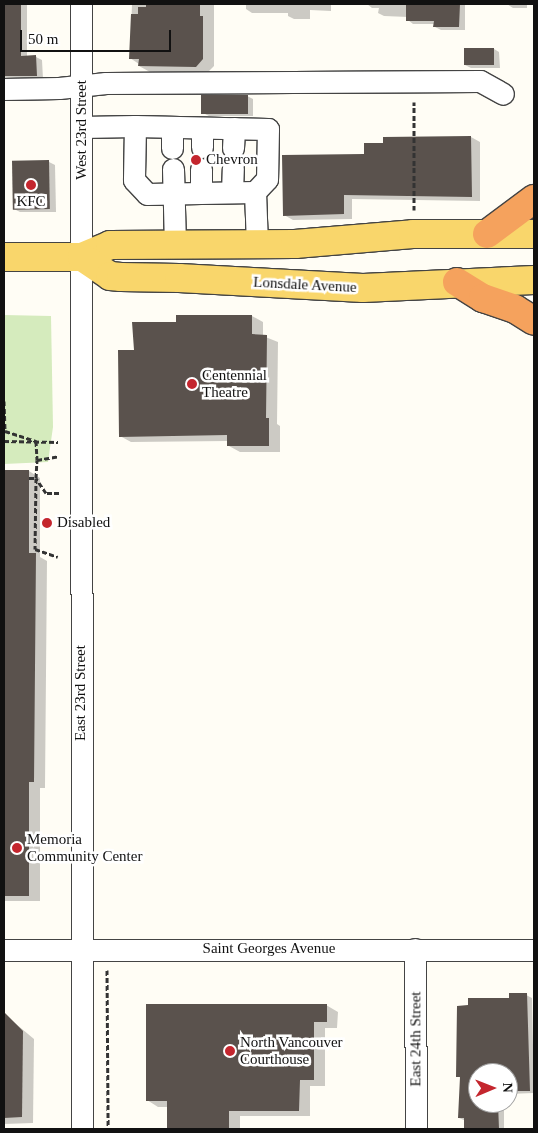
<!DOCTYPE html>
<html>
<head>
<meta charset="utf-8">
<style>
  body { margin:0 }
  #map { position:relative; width:538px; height:1133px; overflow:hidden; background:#fffdf5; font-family:Georgia,serif }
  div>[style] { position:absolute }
  .green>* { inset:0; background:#d5ebbd }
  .shadow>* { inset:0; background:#0003 }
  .building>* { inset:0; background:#5a524d; transform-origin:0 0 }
  .path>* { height:3px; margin-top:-1.5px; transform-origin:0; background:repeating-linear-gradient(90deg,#333 0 5px,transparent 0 7.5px) }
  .roads { filter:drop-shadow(1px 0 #444) drop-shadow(-1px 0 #444) drop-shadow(0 1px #444) drop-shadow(0 -1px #444) }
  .minor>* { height:21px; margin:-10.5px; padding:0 10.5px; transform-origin:10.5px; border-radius:10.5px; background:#fff }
  .major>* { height:28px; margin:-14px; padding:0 14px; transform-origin:14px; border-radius:14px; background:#f9d66b }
  .highway>* { height:28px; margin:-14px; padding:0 14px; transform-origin:14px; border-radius:14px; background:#f5a25d }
  .dots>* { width:14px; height:14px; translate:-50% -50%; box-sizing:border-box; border:2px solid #fff; border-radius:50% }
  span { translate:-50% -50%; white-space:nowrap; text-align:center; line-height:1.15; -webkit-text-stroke:5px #fff; paint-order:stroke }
  .street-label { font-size:15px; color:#111 }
  .poi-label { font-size:15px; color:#111 }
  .left { translate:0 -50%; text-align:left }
  .frame { position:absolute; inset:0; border:5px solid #111; pointer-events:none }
  .north { position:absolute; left:468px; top:1063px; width:50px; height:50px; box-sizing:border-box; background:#fff; border:1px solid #a0a0a0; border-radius:50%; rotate:89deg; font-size:14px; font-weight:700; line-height:20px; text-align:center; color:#111 }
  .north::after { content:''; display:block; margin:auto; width:18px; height:22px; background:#c4262e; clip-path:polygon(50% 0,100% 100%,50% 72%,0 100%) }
  .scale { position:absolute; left:20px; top:30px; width:151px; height:22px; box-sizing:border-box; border:2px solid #111; border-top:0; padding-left:6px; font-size:15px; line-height:18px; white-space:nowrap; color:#111; -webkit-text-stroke:4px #fff; paint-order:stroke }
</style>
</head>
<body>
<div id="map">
  <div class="green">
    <div style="clip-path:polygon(4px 315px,51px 316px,53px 427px,48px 462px,4px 464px)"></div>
  </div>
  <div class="shadow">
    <div style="clip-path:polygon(4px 4px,27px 4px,27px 57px,36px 57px,42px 60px,43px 79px,4px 83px)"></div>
    <div style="clip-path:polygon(126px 4px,214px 4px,214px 66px,207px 73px,150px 72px,139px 66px,139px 64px,130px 58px,132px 4px)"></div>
    <div style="clip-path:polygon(246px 4px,331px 4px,331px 11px,310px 10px,310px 19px,294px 19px,288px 16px,288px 13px,252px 13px,246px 9px)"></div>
    <div style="clip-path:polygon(367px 4px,465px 4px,465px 30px,441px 30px,435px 27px,435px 24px,413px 24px,408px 20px,408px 17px,384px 16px,378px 13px,379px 8px,372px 8px)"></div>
    <div style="clip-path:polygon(507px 4px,527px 4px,527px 8px,513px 8px)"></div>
    <div style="clip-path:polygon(494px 49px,499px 52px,500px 68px,471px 68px,465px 65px)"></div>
    <div style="clip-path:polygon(247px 96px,253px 99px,253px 116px,209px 116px,203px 113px)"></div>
    <div style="clip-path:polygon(471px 137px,480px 142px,480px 201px,352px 199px,352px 219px,293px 220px,284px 215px,365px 155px)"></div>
    <div style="clip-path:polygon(49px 162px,55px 165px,56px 212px,20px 212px,14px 209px)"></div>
    <div style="clip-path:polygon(252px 316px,263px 322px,263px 336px,278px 342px,277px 424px,280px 426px,280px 452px,240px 452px,229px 446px,228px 441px,131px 442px,120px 436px,135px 351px,177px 323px)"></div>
    <div style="clip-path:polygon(29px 471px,40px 478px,40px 557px,47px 561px,45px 788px,40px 788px,40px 901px,4px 901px,4px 472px)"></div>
    <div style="clip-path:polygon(526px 995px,532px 998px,534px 1093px,508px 1094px,508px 1073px,478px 1073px,478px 1103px,504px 1103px,504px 1129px,466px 1129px,466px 1121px,459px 1118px,461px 1078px,457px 1076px,510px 1000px)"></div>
    <div style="clip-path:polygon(326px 1005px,338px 1012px,337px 1028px,325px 1028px,325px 1086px,310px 1086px,310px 1116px,240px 1116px,240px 1129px,168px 1129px,168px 1107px,158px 1107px,147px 1100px)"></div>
    <div style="clip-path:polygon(4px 1014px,34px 1039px,33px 1123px,4px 1124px)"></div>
  </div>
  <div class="building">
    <div style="clip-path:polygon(4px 4px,21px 4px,21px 56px,36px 55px,37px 76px,4px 76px)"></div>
    <div style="clip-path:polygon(146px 4px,200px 4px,200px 16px,203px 16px,203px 59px,196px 67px,138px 66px,139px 59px,129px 59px,131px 14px,138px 14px,138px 7px,146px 7px)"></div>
    <div style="clip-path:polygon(406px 4px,460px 4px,459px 27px,433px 27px,434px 21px,406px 21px)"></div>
    <div style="left:464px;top:48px;width:30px;height:17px"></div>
    <div style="left:201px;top:95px;width:47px;height:19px"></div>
    <div style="clip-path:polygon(471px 136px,472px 197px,344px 195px,344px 214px,283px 216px,282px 155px,364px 154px,364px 143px,383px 143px,383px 137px)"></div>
    <div style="left:49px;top:160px;width:49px;height:37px;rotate:89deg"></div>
    <div style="clip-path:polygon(176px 315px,252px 315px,252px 334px,267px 335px,266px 418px,269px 418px,269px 446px,227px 446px,227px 435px,119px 437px,118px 350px,134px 350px,132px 322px,176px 322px)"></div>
    <div style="clip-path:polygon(4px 470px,29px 470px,29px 553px,36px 553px,34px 782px,29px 782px,29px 896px,4px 896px)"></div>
    <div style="clip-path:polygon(509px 993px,527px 993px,530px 1091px,508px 1091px,508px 1073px,478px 1073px,478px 1103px,498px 1103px,499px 1129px,464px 1129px,464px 1118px,458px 1118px,460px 1077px,456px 1077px,457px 1006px,468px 1005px,468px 998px,509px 998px)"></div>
    <div style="clip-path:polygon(146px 1004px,327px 1004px,327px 1022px,314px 1022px,314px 1080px,300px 1080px,299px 1111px,229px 1111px,229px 1129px,167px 1129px,167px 1101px,146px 1101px)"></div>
    <div style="clip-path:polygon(4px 1012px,23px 1031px,22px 1117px,4px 1118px)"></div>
  </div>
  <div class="path">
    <div style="left:414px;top:210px;width:108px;rotate:-90deg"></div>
    <div style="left:4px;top:401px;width:30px;rotate:88deg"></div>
    <div style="left:5px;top:431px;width:33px;rotate:18deg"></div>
    <div style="left:36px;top:441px;width:19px;rotate:87deg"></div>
    <div style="left:4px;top:441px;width:54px;rotate:1.1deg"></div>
    <div style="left:29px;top:478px;width:7px"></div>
    <div style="left:36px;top:478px;width:71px;rotate:90.8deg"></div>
    <div style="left:35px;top:549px;width:24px;rotate:19deg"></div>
    <div style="left:59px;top:493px;width:13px;rotate:180deg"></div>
    <div style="left:46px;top:493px;width:18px;rotate:-124deg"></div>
    <div style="left:36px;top:478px;width:18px;rotate:-87deg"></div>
    <div style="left:37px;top:460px;width:22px;rotate:-10deg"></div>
    <div style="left:107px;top:970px;width:159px;rotate:89.6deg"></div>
  </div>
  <div class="roads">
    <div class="minor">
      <div style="left:81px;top:4px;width:1125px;rotate:89.95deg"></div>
      <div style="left:4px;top:89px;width:55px;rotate:-1deg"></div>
      <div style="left:59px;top:88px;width:47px;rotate:-6.1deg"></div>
      <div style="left:106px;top:83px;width:374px;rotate:-0.3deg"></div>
      <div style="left:480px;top:81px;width:26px;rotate:29deg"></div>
      <div style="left:135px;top:126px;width:54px;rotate:91.1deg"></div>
      <div style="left:134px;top:180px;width:19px;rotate:47deg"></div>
      <div style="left:147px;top:194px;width:108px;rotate:-1.1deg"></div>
      <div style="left:82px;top:127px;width:53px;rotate:-1.1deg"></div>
      <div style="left:135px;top:126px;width:133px;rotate:1.3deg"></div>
      <div style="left:268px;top:129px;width:50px;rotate:91.1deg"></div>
      <div style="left:267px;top:179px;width:18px;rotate:133deg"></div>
      <div style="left:255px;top:192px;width:52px;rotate:87.8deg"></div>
      <div style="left:172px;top:127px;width:21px;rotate:90deg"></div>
      <div style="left:202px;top:147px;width:19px;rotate:-90deg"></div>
      <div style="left:233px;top:148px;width:20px;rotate:-87deg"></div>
      <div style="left:173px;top:169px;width:75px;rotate:88.5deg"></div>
      <div style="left:201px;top:192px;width:23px;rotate:-90deg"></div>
      <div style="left:232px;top:192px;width:24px;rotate:-88deg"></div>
      <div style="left:415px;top:949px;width:180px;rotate:89.7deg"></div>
      <div style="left:4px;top:950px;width:530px"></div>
    </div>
    <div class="major">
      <div style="left:4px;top:257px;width:78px"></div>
      <div style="left:82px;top:257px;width:30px;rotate:-23deg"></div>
      <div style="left:110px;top:245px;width:185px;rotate:-0.3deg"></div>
      <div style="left:295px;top:244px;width:118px;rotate:-4.8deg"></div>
      <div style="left:413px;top:234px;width:121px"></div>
      <div style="left:82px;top:257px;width:34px;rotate:34deg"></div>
      <div style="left:110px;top:276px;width:11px;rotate:5deg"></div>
      <div style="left:121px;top:277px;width:58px;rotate:1deg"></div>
      <div style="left:179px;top:278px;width:184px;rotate:3.1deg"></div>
      <div style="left:363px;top:288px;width:171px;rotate:-2.7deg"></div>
    </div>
    <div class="highway">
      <div style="left:487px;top:234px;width:59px;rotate:-36.7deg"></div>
      <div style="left:457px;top:282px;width:31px;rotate:32deg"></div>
      <div style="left:483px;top:298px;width:34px;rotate:19deg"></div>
      <div style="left:515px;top:309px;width:22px;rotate:32deg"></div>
    </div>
  </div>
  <div class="dots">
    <div style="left:196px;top:160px;background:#c4262e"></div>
    <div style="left:31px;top:185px;background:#c4262e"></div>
    <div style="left:192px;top:384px;background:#c4262e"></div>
    <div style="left:47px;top:523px;background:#c4262e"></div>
    <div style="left:17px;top:848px;background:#c4262e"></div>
    <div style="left:230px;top:1051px;background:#c4262e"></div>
  </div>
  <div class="street-label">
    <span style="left:82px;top:130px;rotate:-90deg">West 23rd Street</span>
    <span style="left:305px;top:285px;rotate:3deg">Lonsdale Avenue</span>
    <span style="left:81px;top:693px;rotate:-90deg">East 23rd Street</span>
    <span style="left:269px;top:949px">Saint Georges Avenue</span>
    <span style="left:416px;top:1039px;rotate:-90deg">East 24th Street</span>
  </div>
  <div class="poi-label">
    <span class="left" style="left:206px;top:160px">Chevron</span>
    <span style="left:31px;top:202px">KFC</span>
    <span class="left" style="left:202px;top:384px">Centennial<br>Theatre</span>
    <span class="left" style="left:57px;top:523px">Disabled</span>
    <span class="left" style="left:27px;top:848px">Memoria<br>Community Center</span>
    <span class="left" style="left:240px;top:1051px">North Vancouver<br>Courthouse</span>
  </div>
  <div class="frame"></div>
  <div class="north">N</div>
  <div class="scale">50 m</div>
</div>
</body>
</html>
